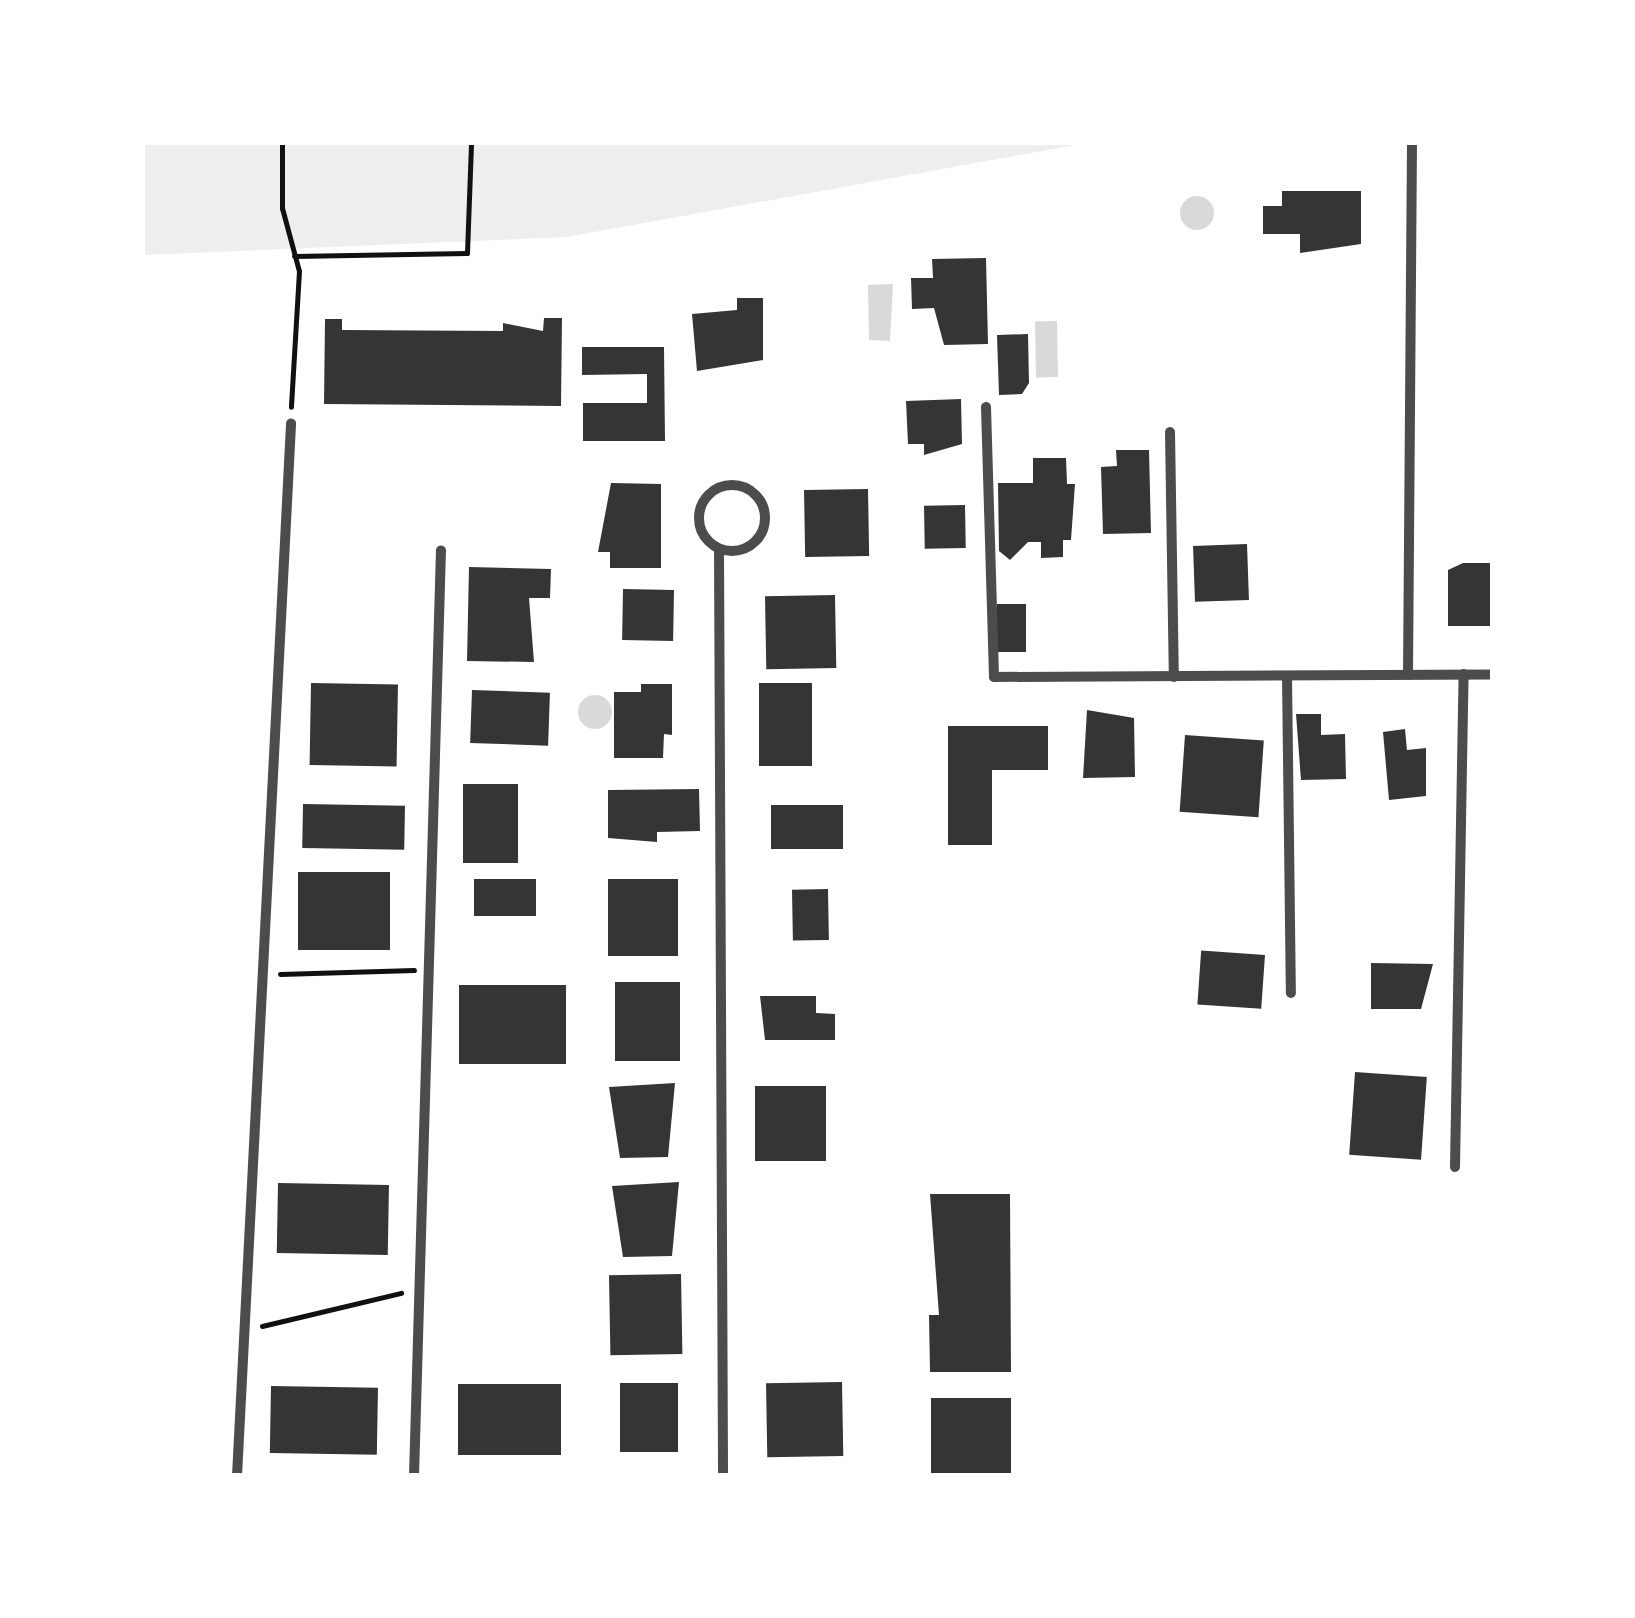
<!DOCTYPE html>
<html>
<head>
<meta charset="utf-8">
<style>
  body { margin:0 }
  #map { position:relative; width:1635px; height:1618px; overflow:hidden; background:#fff; font-family:Rubik,sans-serif }
  div>[style] { position:absolute }
  .green>* { inset:0; background:#eee }
  .water>* { inset:0; background:#d9d9d9; transform-origin:0 0 }
  .round { border-radius:50% }
  .building>* { inset:0; background:#353535; transform-origin:0 0 }
  .path>* { height:5px; margin:-2.5px; padding:0 2.5px; transform-origin:2.5px; border-radius:2.5px; background:#111 }
  .minor>* { height:10px; margin:-5px; padding:0 5px; transform-origin:5px; border-radius:5px; background:#4c4c4c }
  .minor>.ring { margin:-5px; padding:0; box-sizing:content-box; background:none; border:10px solid #4c4c4c; border-radius:50% }
  span { translate:-50% -50%; white-space:nowrap; text-align:center; line-height:1.15; -webkit-text-stroke:10px #fff; paint-order:stroke }
  .frame { position:absolute; inset:0; border:145px solid #fff; pointer-events:none }
</style>
</head>
<body>
<div id="map">
  <div class="green">
    <div style="clip-path:polygon(142px 143px,1086px 143px,567px 237px,143px 255px)"></div>
  </div>
  <div class="water">
    <div class="round" style="left:1180px;top:196px;width:34px;height:34px"></div>
    <div style="clip-path:polygon(893px 284px,890px 341px,869px 340px,868px 285px)"></div>
    <div style="left:1057px;top:321px;width:56px;height:22px;rotate:89deg"></div>
    <div class="round" style="left:578px;top:695px;width:34px;height:34px"></div>
  </div>
  <div class="building">
    <div style="clip-path:polygon(1282px 191px,1361px 191px,1361px 244px,1300px 253px,1300px 234px,1263px 234px,1263px 206px,1282px 206px)"></div>
    <div style="clip-path:polygon(986px 258px,988px 344px,944px 345px,934px 308px,912px 309px,911px 278px,933px 278px,932px 259px)"></div>
    <div style="clip-path:polygon(737px 298px,763px 298px,763px 360px,697px 371px,692px 314px,737px 310px)"></div>
    <div style="clip-path:polygon(544px 318px,562px 318px,561px 406px,324px 404px,325px 319px,342px 319px,342px 330px,503px 331px,503px 323px,543px 331px)"></div>
    <div style="clip-path:polygon(1028px 334px,1029px 383px,1022px 394px,999px 395px,997px 335px)"></div>
    <div style="clip-path:polygon(582px 347px,664px 347px,665px 441px,583px 441px,583px 403px,647px 403px,647px 374px,582px 375px)"></div>
    <div style="clip-path:polygon(961px 399px,962px 444px,924px 455px,924px 444px,908px 444px,906px 401px)"></div>
    <div style="clip-path:polygon(1116px 450px,1149px 450px,1151px 533px,1103px 534px,1101px 467px,1117px 466px)"></div>
    <div style="clip-path:polygon(1033px 458px,1066px 458px,1067px 484px,1075px 484px,1071px 540px,1063px 540px,1063px 557px,1041px 558px,1041px 542px,1028px 542px,1010px 560px,999px 551px,998px 483px,1033px 483px)"></div>
    <div style="clip-path:polygon(611px 483px,661px 484px,661px 568px,610px 568px,610px 552px,598px 552px)"></div>
    <div style="left:868px;top:489px;width:67px;height:64px;rotate:89deg"></div>
    <div style="left:965px;top:505px;width:43px;height:41px;rotate:89deg"></div>
    <div style="left:1247px;top:544px;width:56px;height:54px;rotate:88deg"></div>
    <div style="clip-path:polygon(1463px 563px,1492px 563px,1492px 626px,1448px 626px,1448px 570px)"></div>
    <div style="clip-path:polygon(469px 567px,551px 569px,550px 598px,529px 598px,534px 662px,467px 661px)"></div>
    <div style="left:623px;top:589px;width:51px;height:51px;rotate:1deg"></div>
    <div style="left:835px;top:595px;width:73px;height:70px;rotate:89deg"></div>
    <div style="left:997px;top:604px;width:29px;height:48px"></div>
    <div style="left:311px;top:683px;width:87px;height:82px;rotate:1deg"></div>
    <div style="left:812px;top:683px;width:83px;height:53px;rotate:90deg"></div>
    <div style="clip-path:polygon(641px 684px,672px 684px,672px 735px,664px 734px,663px 758px,614px 758px,614px 692px,641px 692px)"></div>
    <div style="left:472px;top:690px;width:78px;height:53px;rotate:2deg"></div>
    <div style="clip-path:polygon(1087px 710px,1134px 718px,1135px 777px,1083px 778px)"></div>
    <div style="clip-path:polygon(1296px 714px,1321px 714px,1321px 735px,1345px 734px,1346px 779px,1301px 780px)"></div>
    <div style="clip-path:polygon(948px 726px,1048px 726px,1048px 770px,992px 770px,992px 845px,948px 845px)"></div>
    <div style="clip-path:polygon(1405px 729px,1407px 750px,1426px 748px,1426px 796px,1389px 800px,1383px 732px)"></div>
    <div style="left:1185px;top:735px;width:79px;height:77px;rotate:4deg"></div>
    <div style="left:463px;top:784px;width:55px;height:79px"></div>
    <div style="clip-path:polygon(699px 789px,700px 831px,657px 832px,657px 842px,608px 838px,608px 790px)"></div>
    <div style="left:303px;top:804px;width:102px;height:44px;rotate:1deg"></div>
    <div style="left:843px;top:805px;width:44px;height:72px;rotate:90deg"></div>
    <div style="left:390px;top:872px;width:78px;height:92px;rotate:90deg"></div>
    <div style="left:474px;top:879px;width:62px;height:37px"></div>
    <div style="left:608px;top:879px;width:70px;height:77px"></div>
    <div style="left:828px;top:889px;width:51px;height:36px;rotate:89deg"></div>
    <div style="left:1265px;top:955px;width:54px;height:64px;rotate:94deg"></div>
    <div style="clip-path:polygon(1371px 963px,1433px 964px,1421px 1009px,1371px 1009px)"></div>
    <div style="left:615px;top:982px;width:65px;height:79px"></div>
    <div style="left:459px;top:985px;width:107px;height:79px"></div>
    <div style="clip-path:polygon(760px 996px,816px 996px,816px 1013px,835px 1014px,835px 1040px,765px 1040px)"></div>
    <div style="left:1355px;top:1072px;width:72px;height:83px;rotate:4deg"></div>
    <div style="clip-path:polygon(675px 1083px,668px 1157px,620px 1158px,609px 1087px)"></div>
    <div style="left:755px;top:1086px;width:71px;height:75px"></div>
    <div style="clip-path:polygon(679px 1182px,672px 1256px,623px 1257px,612px 1186px)"></div>
    <div style="left:278px;top:1183px;width:111px;height:70px;rotate:1deg"></div>
    <div style="clip-path:polygon(930px 1194px,1010px 1194px,1011px 1372px,930px 1372px,929px 1315px,939px 1315px)"></div>
    <div style="left:681px;top:1274px;width:80px;height:72px;rotate:89deg"></div>
    <div style="left:842px;top:1382px;width:74px;height:76px;rotate:89deg"></div>
    <div style="left:620px;top:1383px;width:58px;height:69px"></div>
    <div style="left:458px;top:1384px;width:103px;height:71px"></div>
    <div style="left:271px;top:1386px;width:107px;height:67px;rotate:1deg"></div>
    <div style="left:1011px;top:1398px;width:78px;height:80px;rotate:90deg"></div>
  </div>
  <div class="path">
    <div style="left:282px;top:142px;width:66px;rotate:90deg"></div>
    <div style="left:282px;top:208px;width:65px;rotate:74.9deg"></div>
    <div style="left:299px;top:271px;width:136px;rotate:93.4deg"></div>
    <div style="left:294px;top:256px;width:173px;rotate:-1deg"></div>
    <div style="left:467px;top:253px;width:111px;rotate:-87.9deg"></div>
    <div style="left:280px;top:974px;width:134px;rotate:-1.7deg"></div>
    <div style="left:262px;top:1326px;width:143px;rotate:-13.4deg"></div>
  </div>
  <div class="minor">
    <div style="left:986px;top:407px;width:270px;rotate:88.3deg"></div>
    <div style="left:994px;top:677px;width:498px;rotate:-0.3deg"></div>
    <div style="left:1170px;top:432px;width:245px;rotate:89.1deg"></div>
    <div class="ring" style="left:699px;top:485px;width:56px;height:56px"></div>
    <div style="left:719px;top:549px;width:927px;rotate:89.75deg"></div>
    <div style="left:1408px;top:675px;width:533px;rotate:-89.57deg"></div>
    <div style="left:1287px;top:676px;width:317px;rotate:89.3deg"></div>
    <div style="left:1455px;top:1167px;width:493px;rotate:-89deg"></div>
    <div style="left:237px;top:1476px;width:1054px;rotate:-87.06deg"></div>
    <div style="left:414px;top:1476px;width:926px;rotate:-88.33deg"></div>
  </div>
  <div class="frame"></div>
</div>
</body>
</html>
